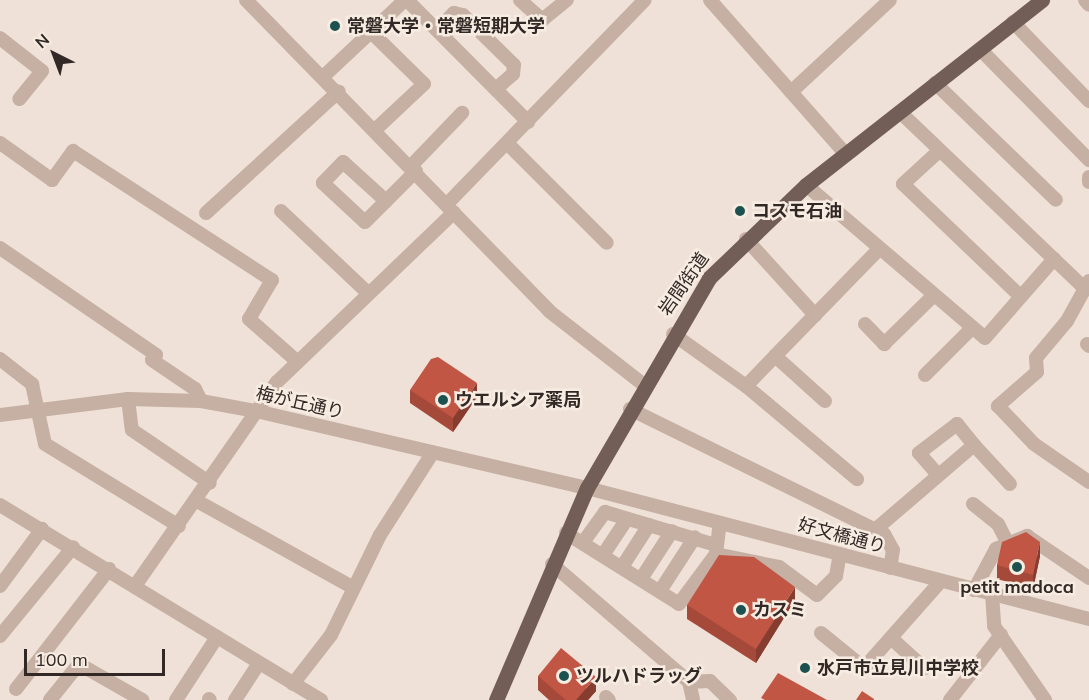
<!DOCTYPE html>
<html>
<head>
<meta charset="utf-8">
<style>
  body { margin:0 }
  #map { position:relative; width:1089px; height:700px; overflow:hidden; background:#efe1d7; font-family:Mulish,"Noto Sans JP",sans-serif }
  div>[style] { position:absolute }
  .minor>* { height:14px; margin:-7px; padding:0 7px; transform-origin:7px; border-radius:7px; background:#c6b0a4 }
  .major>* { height:15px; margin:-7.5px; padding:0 7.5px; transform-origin:7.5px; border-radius:7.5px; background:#735d57 }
  .wall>* { inset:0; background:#a54a3a }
  .shaded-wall>* { inset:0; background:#863c2f }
  .building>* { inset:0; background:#c05643 }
  .dots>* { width:16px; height:16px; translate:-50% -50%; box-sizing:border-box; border:3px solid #f7ece2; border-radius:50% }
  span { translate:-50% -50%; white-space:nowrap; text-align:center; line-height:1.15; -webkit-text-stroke:5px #f7ece2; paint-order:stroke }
  .poi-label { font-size:18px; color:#322825; font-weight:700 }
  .left { translate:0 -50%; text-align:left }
  .street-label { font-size:18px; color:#322825 }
  .north { position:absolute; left:24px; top:24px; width:60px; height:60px; -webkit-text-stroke:4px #f7ece2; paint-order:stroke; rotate:318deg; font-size:16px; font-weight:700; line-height:24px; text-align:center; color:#322825 }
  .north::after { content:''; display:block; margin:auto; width:21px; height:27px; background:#322825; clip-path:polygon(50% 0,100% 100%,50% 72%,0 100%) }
  .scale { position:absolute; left:24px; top:649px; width:141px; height:27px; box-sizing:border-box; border:3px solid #322825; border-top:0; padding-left:8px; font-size:18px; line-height:21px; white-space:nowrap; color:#322825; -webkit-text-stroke:4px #f7ece2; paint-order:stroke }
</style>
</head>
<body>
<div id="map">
  <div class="minor">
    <div style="left:246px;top:0;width:434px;rotate:45.7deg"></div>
    <div style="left:549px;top:311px;width:120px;rotate:37.9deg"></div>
    <div style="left:407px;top:0;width:172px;rotate:45.2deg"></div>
    <div style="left:520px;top:0;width:30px;rotate:42deg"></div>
    <div style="left:542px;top:20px;width:32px;rotate:-39deg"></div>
    <div style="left:710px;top:0;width:205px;rotate:48.6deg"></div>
    <div style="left:1085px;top:0;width:6px;rotate:51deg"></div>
    <div style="left:1013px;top:22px;width:110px;rotate:46.1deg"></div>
    <div style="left:437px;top:30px;width:24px;rotate:-45deg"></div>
    <div style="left:454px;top:13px;width:9px;rotate:13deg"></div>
    <div style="left:463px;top:15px;width:71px;rotate:44.4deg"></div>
    <div style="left:514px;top:65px;width:9px;rotate:96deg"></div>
    <div style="left:513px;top:74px;width:23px;rotate:139deg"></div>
    <div style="left:371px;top:32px;width:74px;rotate:44.5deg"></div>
    <div style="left:424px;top:84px;width:66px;rotate:136.8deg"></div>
    <div style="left:0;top:38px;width:53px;rotate:38.2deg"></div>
    <div style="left:42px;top:71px;width:36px;rotate:129deg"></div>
    <div style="left:980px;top:49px;width:156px;rotate:45.5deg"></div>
    <div style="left:325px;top:75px;width:110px;rotate:-43.2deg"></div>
    <div style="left:935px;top:83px;width:168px;rotate:44deg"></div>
    <div style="left:791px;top:92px;width:135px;rotate:-42.9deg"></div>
    <div style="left:900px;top:112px;width:253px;rotate:43.7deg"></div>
    <div style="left:0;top:143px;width:64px;rotate:35.4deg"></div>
    <div style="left:52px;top:180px;width:36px;rotate:-54deg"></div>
    <div style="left:73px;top:151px;width:237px;rotate:33deg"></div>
    <div style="left:272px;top:280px;width:45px;rotate:120.5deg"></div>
    <div style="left:249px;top:319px;width:65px;rotate:41.3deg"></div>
    <div style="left:507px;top:143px;width:141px;rotate:45deg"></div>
    <div style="left:939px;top:151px;width:49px;rotate:137.5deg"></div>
    <div style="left:903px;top:184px;width:159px;rotate:43.7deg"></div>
    <div style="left:411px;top:166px;width:74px;rotate:-46.1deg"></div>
    <div style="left:1089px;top:177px;width:5px;rotate:90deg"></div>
    <div style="left:806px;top:185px;width:235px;rotate:40.5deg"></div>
    <div style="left:985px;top:338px;width:105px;rotate:-48.9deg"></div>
    <div style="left:386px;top:201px;width:58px;rotate:-137.8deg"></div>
    <div style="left:343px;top:162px;width:29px;rotate:134deg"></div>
    <div style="left:323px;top:183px;width:57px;rotate:42.9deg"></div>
    <div style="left:365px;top:222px;width:72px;rotate:-45deg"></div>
    <div style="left:447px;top:204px;width:284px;rotate:-45.9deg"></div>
    <div style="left:281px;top:211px;width:120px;rotate:43.3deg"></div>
    <div style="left:206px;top:213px;width:180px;rotate:-42.5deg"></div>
    <div style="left:746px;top:239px;width:103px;rotate:47.8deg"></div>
    <div style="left:0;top:248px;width:189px;rotate:34.4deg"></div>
    <div style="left:156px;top:355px;width:6px;rotate:129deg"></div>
    <div style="left:152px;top:360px;width:52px;rotate:34deg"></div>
    <div style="left:195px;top:389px;width:13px;rotate:63deg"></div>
    <div style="left:1089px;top:281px;width:46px;rotate:118.8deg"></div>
    <div style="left:1067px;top:321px;width:48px;rotate:130deg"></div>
    <div style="left:1036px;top:358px;width:14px;rotate:86deg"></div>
    <div style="left:1037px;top:372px;width:52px;rotate:138.9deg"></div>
    <div style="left:998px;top:406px;width:52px;rotate:46.5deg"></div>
    <div style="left:1034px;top:444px;width:67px;rotate:34.6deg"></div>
    <div style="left:865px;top:324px;width:28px;rotate:46deg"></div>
    <div style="left:884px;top:344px;width:69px;rotate:-44.4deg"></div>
    <div style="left:673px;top:334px;width:90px;rotate:35.5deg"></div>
    <div style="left:746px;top:386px;width:145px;rotate:40deg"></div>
    <div style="left:1087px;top:344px;width:3px;rotate:45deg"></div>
    <div style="left:0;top:359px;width:41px;rotate:38deg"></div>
    <div style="left:32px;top:384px;width:61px;rotate:77.8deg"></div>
    <div style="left:45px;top:444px;width:157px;rotate:31.5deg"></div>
    <div style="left:925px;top:375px;width:66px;rotate:-45deg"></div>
    <div style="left:746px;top:386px;width:42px;rotate:-46deg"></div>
    <div style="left:128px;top:399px;width:31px;rotate:83deg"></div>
    <div style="left:132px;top:430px;width:94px;rotate:34.2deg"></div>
    <div style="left:825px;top:401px;width:67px;rotate:-138deg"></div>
    <div style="left:775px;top:356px;width:146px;rotate:-45.8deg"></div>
    <div style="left:630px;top:409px;width:283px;rotate:26.2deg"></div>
    <div style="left:884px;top:534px;width:18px;rotate:61deg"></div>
    <div style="left:893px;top:550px;width:18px;rotate:99deg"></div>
    <div style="left:0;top:415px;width:129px;rotate:-7.1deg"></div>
    <div style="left:128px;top:399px;width:73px;rotate:1.6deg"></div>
    <div style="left:201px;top:401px;width:56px;rotate:10.3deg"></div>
    <div style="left:256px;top:411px;width:340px;rotate:13.1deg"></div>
    <div style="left:587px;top:488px;width:519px;rotate:14.63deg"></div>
    <div style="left:974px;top:445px;width:53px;rotate:47.3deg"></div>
    <div style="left:197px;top:501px;width:179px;rotate:29deg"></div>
    <div style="left:973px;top:504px;width:32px;rotate:39deg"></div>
    <div style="left:998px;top:524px;width:22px;rotate:63deg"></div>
    <div style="left:0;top:505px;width:376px;rotate:31.3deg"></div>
    <div style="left:876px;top:529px;width:129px;rotate:-40.6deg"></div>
    <div style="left:974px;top:445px;width:27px;rotate:-129deg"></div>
    <div style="left:957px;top:424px;width:48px;rotate:142.7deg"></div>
    <div style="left:919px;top:453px;width:29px;rotate:49deg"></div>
    <div style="left:566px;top:533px;width:133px;rotate:32.1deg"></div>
    <div style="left:679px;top:604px;width:62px;rotate:-53.5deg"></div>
    <div style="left:716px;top:554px;width:31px;rotate:-83deg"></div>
    <div style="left:584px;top:541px;width:36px;rotate:-54deg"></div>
    <div style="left:605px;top:512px;width:116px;rotate:16.6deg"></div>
    <div style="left:716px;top:554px;width:64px;rotate:11.7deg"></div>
    <div style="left:779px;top:567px;width:47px;rotate:36.4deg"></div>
    <div style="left:817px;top:595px;width:27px;rotate:-45deg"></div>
    <div style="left:836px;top:576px;width:22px;rotate:-80deg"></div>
    <div style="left:603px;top:555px;width:43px;rotate:-56.3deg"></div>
    <div style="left:552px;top:564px;width:181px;rotate:40.7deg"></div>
    <div style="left:689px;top:682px;width:18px;rotate:77deg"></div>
    <div style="left:622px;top:567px;width:50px;rotate:-57.3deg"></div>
    <div style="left:641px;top:579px;width:57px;rotate:-57.1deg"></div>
    <div style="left:0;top:586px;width:71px;rotate:-53.6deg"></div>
    <div style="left:135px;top:586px;width:249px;rotate:-55.2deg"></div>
    <div style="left:277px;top:382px;width:245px;rotate:-43.8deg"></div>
    <div style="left:974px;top:590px;width:47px;rotate:-61.8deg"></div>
    <div style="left:996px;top:549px;width:34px;rotate:-23deg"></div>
    <div style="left:1027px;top:536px;width:75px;rotate:34.1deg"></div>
    <div style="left:660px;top:591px;width:64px;rotate:-57.1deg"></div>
    <div style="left:992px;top:594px;width:32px;rotate:86deg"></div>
    <div style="left:994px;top:626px;width:90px;rotate:55.4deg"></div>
    <div style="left:821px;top:633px;width:55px;rotate:39.1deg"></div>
    <div style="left:864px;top:668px;width:116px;rotate:-48.5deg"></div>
    <div style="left:0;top:636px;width:115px;rotate:-50.6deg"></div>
    <div style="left:891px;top:638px;width:45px;rotate:42.3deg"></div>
    <div style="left:689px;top:682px;width:21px;rotate:-3deg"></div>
    <div style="left:710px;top:681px;width:28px;rotate:44deg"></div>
    <div style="left:293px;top:684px;width:62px;rotate:-52.2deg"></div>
    <div style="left:331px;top:635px;width:111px;rotate:-63.9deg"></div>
    <div style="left:380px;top:535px;width:98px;rotate:-57.4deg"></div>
    <div style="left:16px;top:689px;width:152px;rotate:-52.2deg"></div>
    <div style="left:606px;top:697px;width:4px;rotate:45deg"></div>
    <div style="left:209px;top:699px;width:1px;rotate:45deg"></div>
    <div style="left:50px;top:700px;width:46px;rotate:-51.1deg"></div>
    <div style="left:79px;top:664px;width:73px;rotate:29.7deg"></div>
    <div style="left:176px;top:700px;width:75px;rotate:-56.9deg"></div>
    <div style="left:235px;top:700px;width:44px;rotate:-57deg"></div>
    <div style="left:950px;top:700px;width:83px;rotate:-51.9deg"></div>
  </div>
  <div class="major">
    <div style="left:496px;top:700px;width:231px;rotate:-66.8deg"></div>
    <div style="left:587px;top:488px;width:243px;rotate:-59.8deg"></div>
    <div style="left:709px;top:278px;width:134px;rotate:-43.8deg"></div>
    <div style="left:806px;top:185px;width:300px;rotate:-38.1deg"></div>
  </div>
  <div class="wall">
    <div style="clip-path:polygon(410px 390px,477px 397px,453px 432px,410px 403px)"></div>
    <div style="clip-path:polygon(1040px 556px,1033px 589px,997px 579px,997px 565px)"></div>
    <div style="clip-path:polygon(795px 600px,756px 663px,687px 619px,687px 605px)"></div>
    <div style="clip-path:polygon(538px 676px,596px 691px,588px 700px,549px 700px,538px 690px)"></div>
  </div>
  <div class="shaded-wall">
    <div style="clip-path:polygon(477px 383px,477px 397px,453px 432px,453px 418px)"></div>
    <div style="clip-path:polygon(1040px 542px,1040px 556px,1033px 589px,1033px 575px)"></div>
    <div style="clip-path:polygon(795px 587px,795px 600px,756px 663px,756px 649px)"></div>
    <div style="clip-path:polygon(596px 677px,596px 691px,588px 700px,576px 700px)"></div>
  </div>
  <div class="building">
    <div style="clip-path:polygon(438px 357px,477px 383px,453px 418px,410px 390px,431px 359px)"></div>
    <div style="clip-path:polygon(1026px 532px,1040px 542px,1033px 575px,997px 565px,1002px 542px)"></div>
    <div style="clip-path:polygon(719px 555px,754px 557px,795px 587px,756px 649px,687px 605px)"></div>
    <div style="clip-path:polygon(561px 648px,596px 677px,576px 700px,566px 700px,538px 676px)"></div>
    <div style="clip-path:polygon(778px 673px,827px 700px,765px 700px,761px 698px)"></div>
    <div style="clip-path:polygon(862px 691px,874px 699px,874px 700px,856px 700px)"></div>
  </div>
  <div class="dots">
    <div style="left:335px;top:26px;background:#1d5150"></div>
    <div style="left:740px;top:211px;background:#1d5150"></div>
    <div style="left:443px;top:400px;background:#1d5150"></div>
    <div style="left:1017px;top:567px;background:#1d5150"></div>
    <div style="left:741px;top:610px;background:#1d5150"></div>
    <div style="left:805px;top:668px;background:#1d5150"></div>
    <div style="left:564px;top:676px;background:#1d5150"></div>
  </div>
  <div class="poi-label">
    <span class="left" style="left:347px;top:26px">常磐大学・常磐短期大学</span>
    <span class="left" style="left:752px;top:211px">コスモ石油</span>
    <span class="left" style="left:455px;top:400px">ウエルシア薬局</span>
    <span style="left:1017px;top:587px">petit madoca</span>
    <span class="left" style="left:753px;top:610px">カスミ</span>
    <span class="left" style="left:817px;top:668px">水戸市立見川中学校</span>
    <span class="left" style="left:576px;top:676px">ツルハドラッグ</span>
  </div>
  <div class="street-label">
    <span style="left:684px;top:284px;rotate:-55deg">岩間街道</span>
    <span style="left:300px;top:403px;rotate:13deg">梅が丘通り</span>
    <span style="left:842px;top:536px;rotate:15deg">好文橋通り</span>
  </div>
  <div class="north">N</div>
  <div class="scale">100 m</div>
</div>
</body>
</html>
